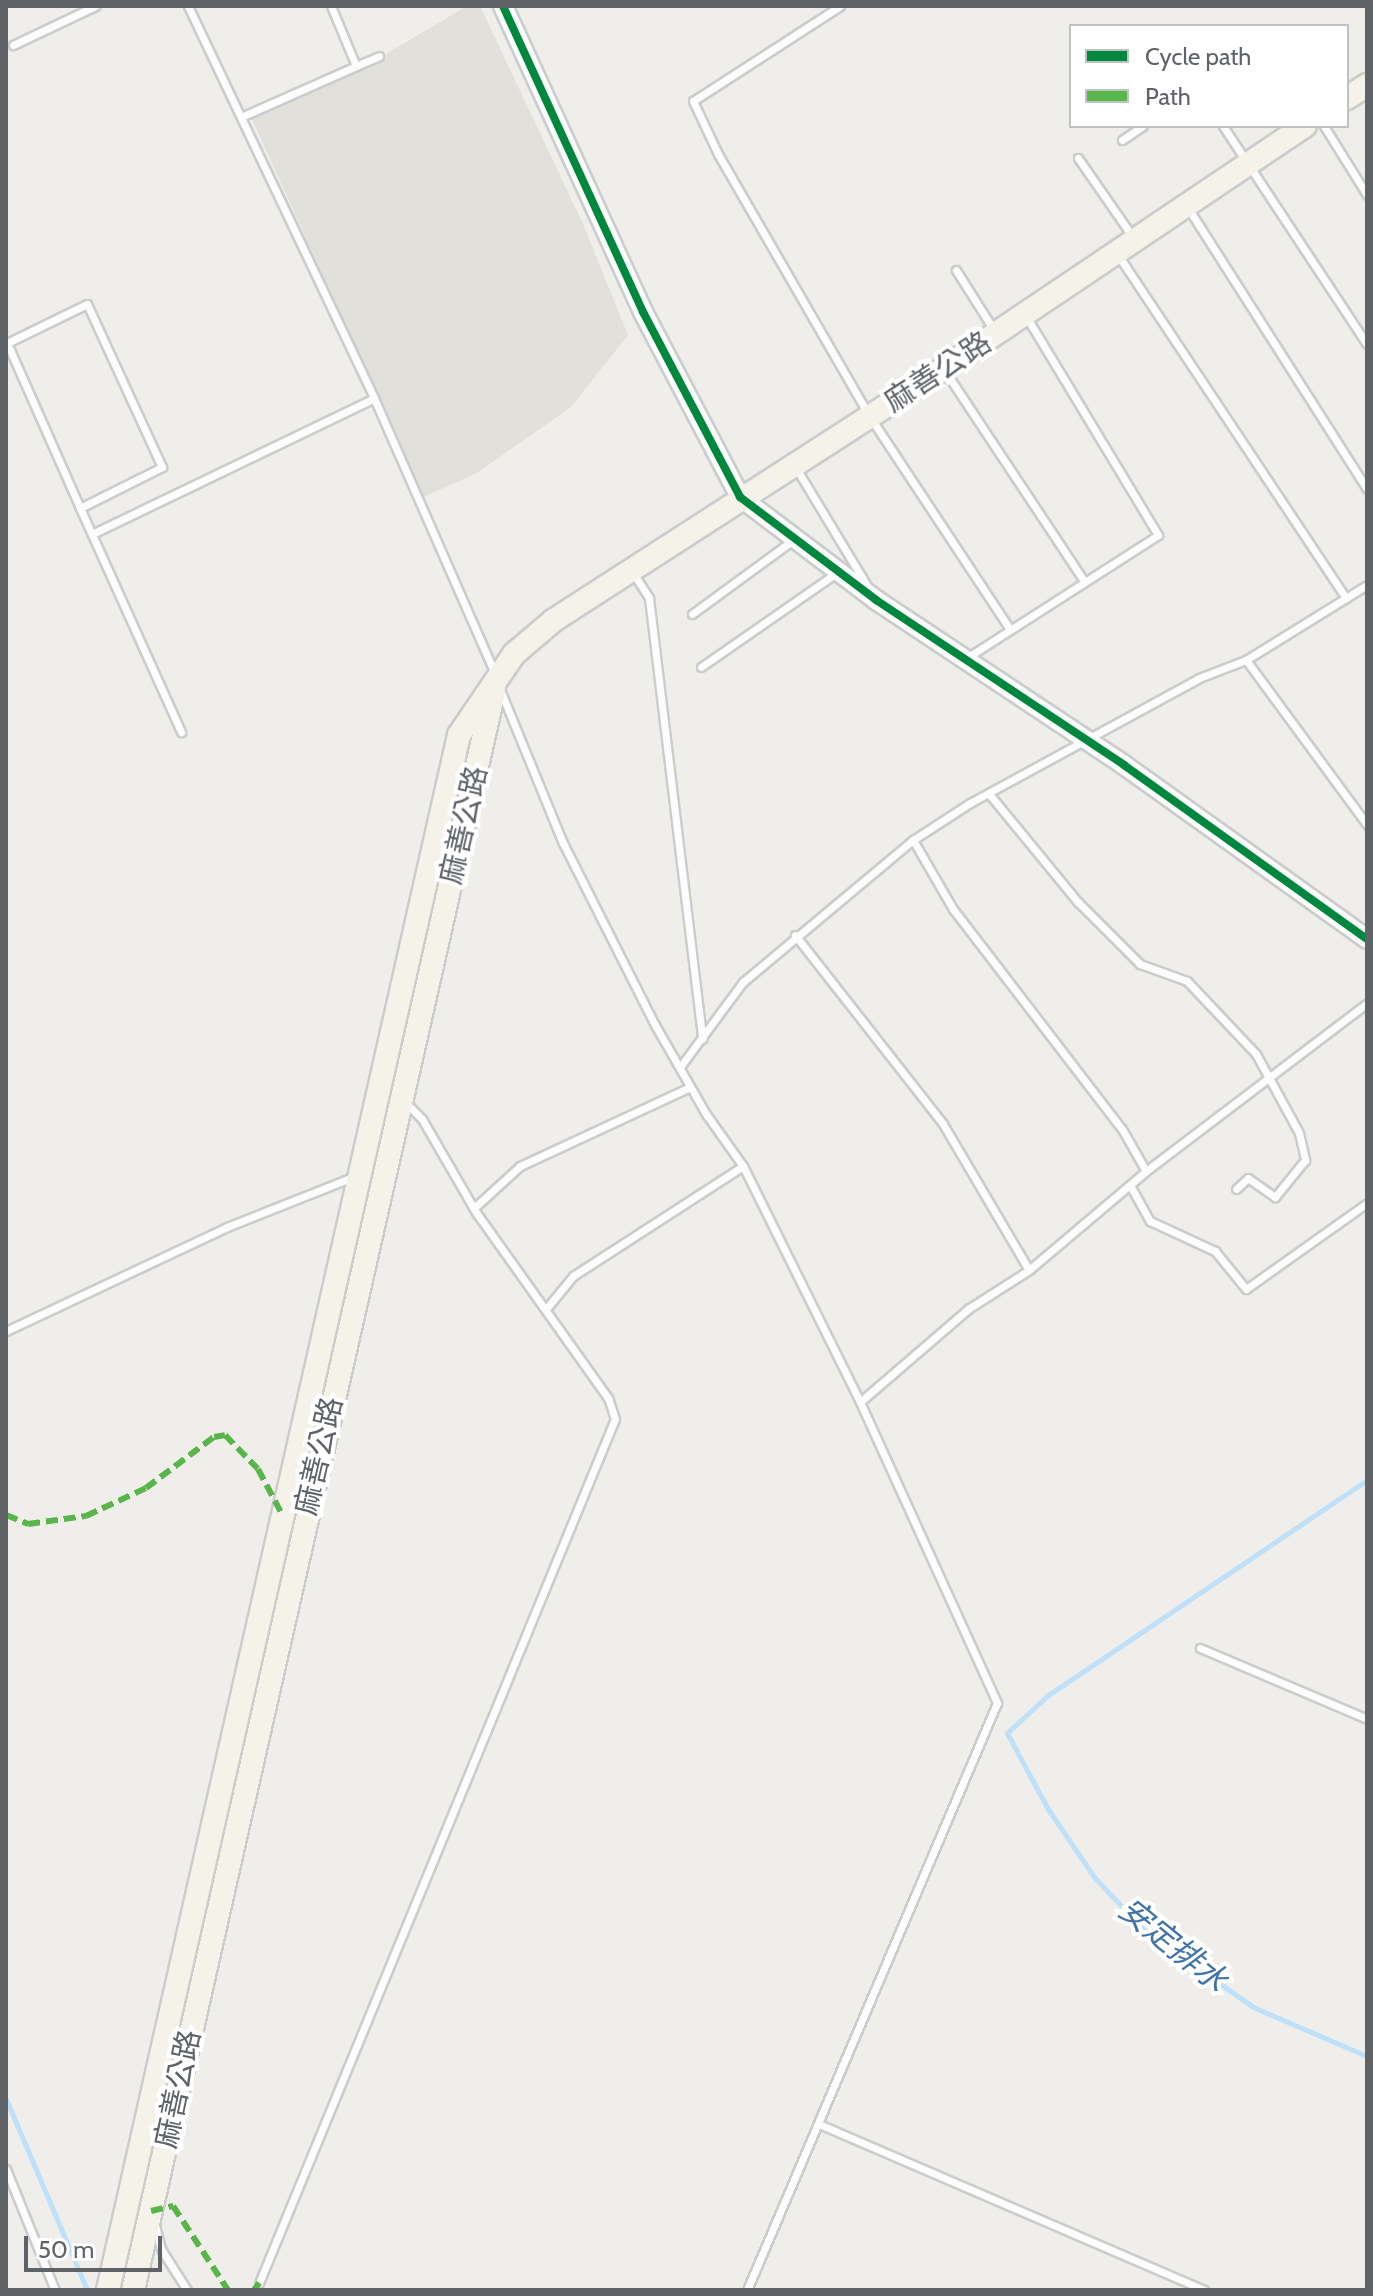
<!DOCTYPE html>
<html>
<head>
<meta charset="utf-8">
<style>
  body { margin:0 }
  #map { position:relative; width:1373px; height:2296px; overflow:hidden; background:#efeeea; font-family:Cabin,"Noto Sans TC",sans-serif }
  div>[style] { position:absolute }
  .education>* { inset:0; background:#e2e0da }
  .stream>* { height:5px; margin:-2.5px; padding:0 2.5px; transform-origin:2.5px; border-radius:2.5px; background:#bfe0f9 }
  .roads { filter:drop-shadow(2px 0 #cbcccc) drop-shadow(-2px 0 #cbcccc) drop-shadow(0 2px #cbcccc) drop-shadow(0 -2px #cbcccc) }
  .service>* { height:7px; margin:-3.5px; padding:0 3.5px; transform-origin:3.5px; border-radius:3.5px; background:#fdfcfc }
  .tertiary>* { height:18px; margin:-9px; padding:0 9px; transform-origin:9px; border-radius:9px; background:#fdfcfc }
  .primary>* { height:22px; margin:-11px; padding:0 11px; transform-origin:11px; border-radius:11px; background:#f4f2e9 }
  .quiet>* { height:6px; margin-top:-3px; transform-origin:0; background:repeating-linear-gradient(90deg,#58b549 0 12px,transparent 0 18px) }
  .cycleway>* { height:8px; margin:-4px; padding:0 4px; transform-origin:4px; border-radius:4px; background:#00873e }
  span { translate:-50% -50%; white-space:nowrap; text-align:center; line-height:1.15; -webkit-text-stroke:8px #fff; paint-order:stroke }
  .street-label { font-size:30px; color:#5f6368 }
  .water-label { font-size:32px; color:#4174aa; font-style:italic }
  .frame { position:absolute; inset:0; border:8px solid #5f6368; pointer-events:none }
  .legend { position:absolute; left:1069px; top:24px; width:280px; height:104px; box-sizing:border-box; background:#fff; border:2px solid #bfc1c3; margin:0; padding:10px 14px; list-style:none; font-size:24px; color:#5f6368 }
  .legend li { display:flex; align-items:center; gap:16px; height:40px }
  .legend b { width:40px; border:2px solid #bfc1c3 }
  .scale { position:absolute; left:24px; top:2236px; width:138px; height:36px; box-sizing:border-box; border:4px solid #5f6368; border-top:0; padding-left:10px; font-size:24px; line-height:28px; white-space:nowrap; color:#5f6368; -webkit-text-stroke:6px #fff; paint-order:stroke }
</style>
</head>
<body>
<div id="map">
  <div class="education">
    <div style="clip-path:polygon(467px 6px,480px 6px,583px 224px,628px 335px,571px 407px,477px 473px,423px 497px,251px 117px,357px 71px)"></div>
  </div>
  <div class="stream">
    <div style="left:1367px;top:1480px;width:386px;rotate:146deg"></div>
    <div style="left:1047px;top:1696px;width:54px;rotate:137.2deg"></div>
    <div style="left:1007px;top:1733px;width:86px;rotate:61.7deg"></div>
    <div style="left:1048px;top:1809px;width:82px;rotate:55.9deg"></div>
    <div style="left:1094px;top:1877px;width:73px;rotate:46.7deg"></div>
    <div style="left:1144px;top:1930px;width:133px;rotate:35.2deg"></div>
    <div style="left:1253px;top:2007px;width:124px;rotate:23.3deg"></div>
    <div style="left:6px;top:2099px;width:207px;rotate:67deg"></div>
  </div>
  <div class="roads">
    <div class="service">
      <div style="left:188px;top:6px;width:434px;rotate:64.6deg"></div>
      <div style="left:374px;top:398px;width:300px;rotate:66.3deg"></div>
      <div style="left:840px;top:6px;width:175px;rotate:147.1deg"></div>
      <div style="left:693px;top:101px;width:59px;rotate:64.7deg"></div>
      <div style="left:718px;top:154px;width:304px;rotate:60deg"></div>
      <div style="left:870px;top:417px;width:254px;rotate:56.6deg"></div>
      <div style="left:13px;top:45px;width:91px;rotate:-25.4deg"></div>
      <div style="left:356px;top:66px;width:25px;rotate:-23deg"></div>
      <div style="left:241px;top:117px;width:126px;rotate:-23.9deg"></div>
      <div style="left:356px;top:66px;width:65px;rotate:-112.6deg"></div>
      <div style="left:1223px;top:126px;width:261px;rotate:56.6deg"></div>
      <div style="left:1324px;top:126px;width:81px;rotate:58.1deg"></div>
      <div style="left:1122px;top:140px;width:25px;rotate:-34deg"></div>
      <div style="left:1078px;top:158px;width:95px;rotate:55.3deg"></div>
      <div style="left:1188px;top:208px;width:333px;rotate:57.5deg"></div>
      <div style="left:1118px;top:255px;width:412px;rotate:56.4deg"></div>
      <div style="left:956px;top:270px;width:73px;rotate:57.8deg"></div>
      <div style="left:945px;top:371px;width:252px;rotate:56.5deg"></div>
      <div style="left:796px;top:468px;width:135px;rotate:58.9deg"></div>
      <div style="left:80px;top:508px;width:92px;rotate:-26.6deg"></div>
      <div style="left:162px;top:467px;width:179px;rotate:-114.7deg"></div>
      <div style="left:87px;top:304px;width:89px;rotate:154deg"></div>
      <div style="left:7px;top:343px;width:180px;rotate:66.1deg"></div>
      <div style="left:80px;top:508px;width:246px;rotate:65.7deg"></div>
      <div style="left:92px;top:534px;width:313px;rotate:-25.7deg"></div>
      <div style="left:633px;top:573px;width:30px;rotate:57deg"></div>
      <div style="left:649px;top:598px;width:444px;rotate:83.1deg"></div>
      <div style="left:692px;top:614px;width:125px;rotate:-36.2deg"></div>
      <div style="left:965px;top:659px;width:229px;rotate:-32.7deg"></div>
      <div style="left:1158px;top:535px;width:253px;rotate:-121.1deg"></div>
      <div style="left:1246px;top:660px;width:205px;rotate:53.7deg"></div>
      <div style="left:701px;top:667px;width:165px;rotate:-34.8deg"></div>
      <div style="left:501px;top:692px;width:163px;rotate:67.7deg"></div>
      <div style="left:563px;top:843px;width:204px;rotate:63.2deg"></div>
      <div style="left:655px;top:1025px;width:103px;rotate:60.2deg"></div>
      <div style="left:706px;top:1114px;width:64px;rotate:54.6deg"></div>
      <div style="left:743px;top:1166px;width:263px;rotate:63.6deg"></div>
      <div style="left:860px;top:1402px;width:331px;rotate:65.5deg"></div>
      <div style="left:997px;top:1703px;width:638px;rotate:113.07deg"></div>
      <div style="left:990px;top:795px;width:139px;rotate:50.6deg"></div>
      <div style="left:1078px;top:902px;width:88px;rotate:45deg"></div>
      <div style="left:1140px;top:964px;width:50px;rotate:19.9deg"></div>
      <div style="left:1187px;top:981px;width:100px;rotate:46.6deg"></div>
      <div style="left:1256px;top:1054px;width:90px;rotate:61.4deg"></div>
      <div style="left:1299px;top:1133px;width:28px;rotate:77deg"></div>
      <div style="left:1305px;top:1160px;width:48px;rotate:129deg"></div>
      <div style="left:1275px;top:1197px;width:33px;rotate:-145deg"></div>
      <div style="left:1248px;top:1178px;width:16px;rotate:137deg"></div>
      <div style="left:913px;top:840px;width:80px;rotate:59.9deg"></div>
      <div style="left:953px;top:909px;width:277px;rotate:52.5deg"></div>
      <div style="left:1122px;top:1129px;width:48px;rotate:60.3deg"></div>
      <div style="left:795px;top:935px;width:240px;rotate:51.9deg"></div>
      <div style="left:943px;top:1124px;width:169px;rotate:59.5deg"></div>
      <div style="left:680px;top:1067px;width:106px;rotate:-53.5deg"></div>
      <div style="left:743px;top:982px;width:222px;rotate:-39.9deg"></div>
      <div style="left:913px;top:840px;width:68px;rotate:-33deg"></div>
      <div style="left:970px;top:803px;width:261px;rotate:-28.6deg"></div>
      <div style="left:1199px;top:678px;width:50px;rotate:-21deg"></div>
      <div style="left:1246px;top:660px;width:142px;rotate:-31.8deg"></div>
      <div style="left:1131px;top:1187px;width:39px;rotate:61deg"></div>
      <div style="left:1150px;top:1221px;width:72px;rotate:24.8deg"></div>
      <div style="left:1215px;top:1251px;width:49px;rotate:50.8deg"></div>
      <div style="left:1246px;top:1289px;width:148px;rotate:-35.4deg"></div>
      <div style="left:474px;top:1208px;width:62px;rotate:-42.4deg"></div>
      <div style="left:520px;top:1166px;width:187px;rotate:-24.9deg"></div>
      <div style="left:546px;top:1309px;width:43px;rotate:-50.7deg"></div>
      <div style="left:573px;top:1276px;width:202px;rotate:-32.9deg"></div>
      <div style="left:6px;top:1331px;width:244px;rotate:-25.2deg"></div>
      <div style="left:227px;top:1227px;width:138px;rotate:-21.7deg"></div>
      <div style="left:860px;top:1402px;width:143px;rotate:-40.7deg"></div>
      <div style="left:968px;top:1309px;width:72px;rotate:-32.6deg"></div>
      <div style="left:1029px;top:1270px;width:153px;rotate:-40.2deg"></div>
      <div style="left:1146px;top:1171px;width:278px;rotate:-37.2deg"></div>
      <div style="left:1200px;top:1648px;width:181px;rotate:23deg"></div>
      <div style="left:819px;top:2124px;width:419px;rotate:23.3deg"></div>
      <div style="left:6px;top:2169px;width:131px;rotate:68deg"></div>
      <div style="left:155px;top:2225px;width:25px;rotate:76deg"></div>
      <div style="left:161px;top:2249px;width:49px;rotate:57.6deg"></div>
      <div style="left:259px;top:2283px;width:934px;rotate:-67.61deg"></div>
      <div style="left:615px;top:1419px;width:22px;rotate:-108deg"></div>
      <div style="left:608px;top:1398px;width:226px;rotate:-125.4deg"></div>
      <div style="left:477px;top:1214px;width:110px;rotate:-120.1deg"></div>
      <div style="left:422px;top:1119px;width:25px;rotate:-135deg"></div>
    </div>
    <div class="tertiary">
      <div style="left:503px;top:6px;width:337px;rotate:65.4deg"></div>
      <div style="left:643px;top:312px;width:209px;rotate:62.3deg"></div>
      <div style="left:740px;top:497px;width:171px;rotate:37.1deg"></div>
      <div style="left:876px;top:600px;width:298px;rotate:33.6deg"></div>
      <div style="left:1124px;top:765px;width:299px;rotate:35.6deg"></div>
    </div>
    <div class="primary">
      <div style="left:1347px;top:98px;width:24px;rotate:-33deg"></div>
      <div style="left:108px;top:2290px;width:1594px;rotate:-77.28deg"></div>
      <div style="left:459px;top:735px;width:98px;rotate:-55.8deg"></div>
      <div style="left:514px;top:654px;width:52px;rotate:-40.4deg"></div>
      <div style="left:554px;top:620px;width:463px;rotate:-32.8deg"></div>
      <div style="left:943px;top:369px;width:436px;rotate:-33.9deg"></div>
      <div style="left:133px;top:2290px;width:1639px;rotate:-77.28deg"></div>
    </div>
  </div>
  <div class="quiet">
    <div style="left:6px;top:1515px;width:24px;rotate:22deg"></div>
    <div style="left:28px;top:1524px;width:59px;rotate:-7.9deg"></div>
    <div style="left:86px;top:1516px;width:66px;rotate:-25deg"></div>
    <div style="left:146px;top:1488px;width:85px;rotate:-36.9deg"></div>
    <div style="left:214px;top:1437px;width:11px;rotate:-10deg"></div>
    <div style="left:225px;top:1435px;width:47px;rotate:45.9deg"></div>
    <div style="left:258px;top:1469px;width:53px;rotate:62deg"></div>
    <div style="left:151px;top:2211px;width:23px;rotate:-13deg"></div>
    <div style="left:173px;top:2206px;width:100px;rotate:56.8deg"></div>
    <div style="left:254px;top:2290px;width:9px;rotate:-54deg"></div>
  </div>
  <div class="cycleway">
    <div style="left:503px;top:6px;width:337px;rotate:65.4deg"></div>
    <div style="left:643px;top:312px;width:209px;rotate:62.3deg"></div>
    <div style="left:740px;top:497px;width:171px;rotate:37.1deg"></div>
    <div style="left:876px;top:600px;width:298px;rotate:33.6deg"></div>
    <div style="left:1124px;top:765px;width:299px;rotate:35.6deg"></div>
  </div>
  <div class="street-label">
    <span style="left:938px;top:372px;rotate:-33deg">麻善公路</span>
    <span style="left:464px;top:825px;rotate:-77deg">麻善公路</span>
    <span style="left:319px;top:1456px;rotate:-77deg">麻善公路</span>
    <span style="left:178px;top:2089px;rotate:-78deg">麻善公路</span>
  </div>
  <div class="water-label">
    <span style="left:1173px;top:1945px;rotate:39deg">安定排水</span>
  </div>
  <div class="frame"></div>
  <ul class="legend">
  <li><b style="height:10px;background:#00873e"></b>Cycle path</li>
  <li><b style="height:10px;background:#58b549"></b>Path</li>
  </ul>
  <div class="scale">50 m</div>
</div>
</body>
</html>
